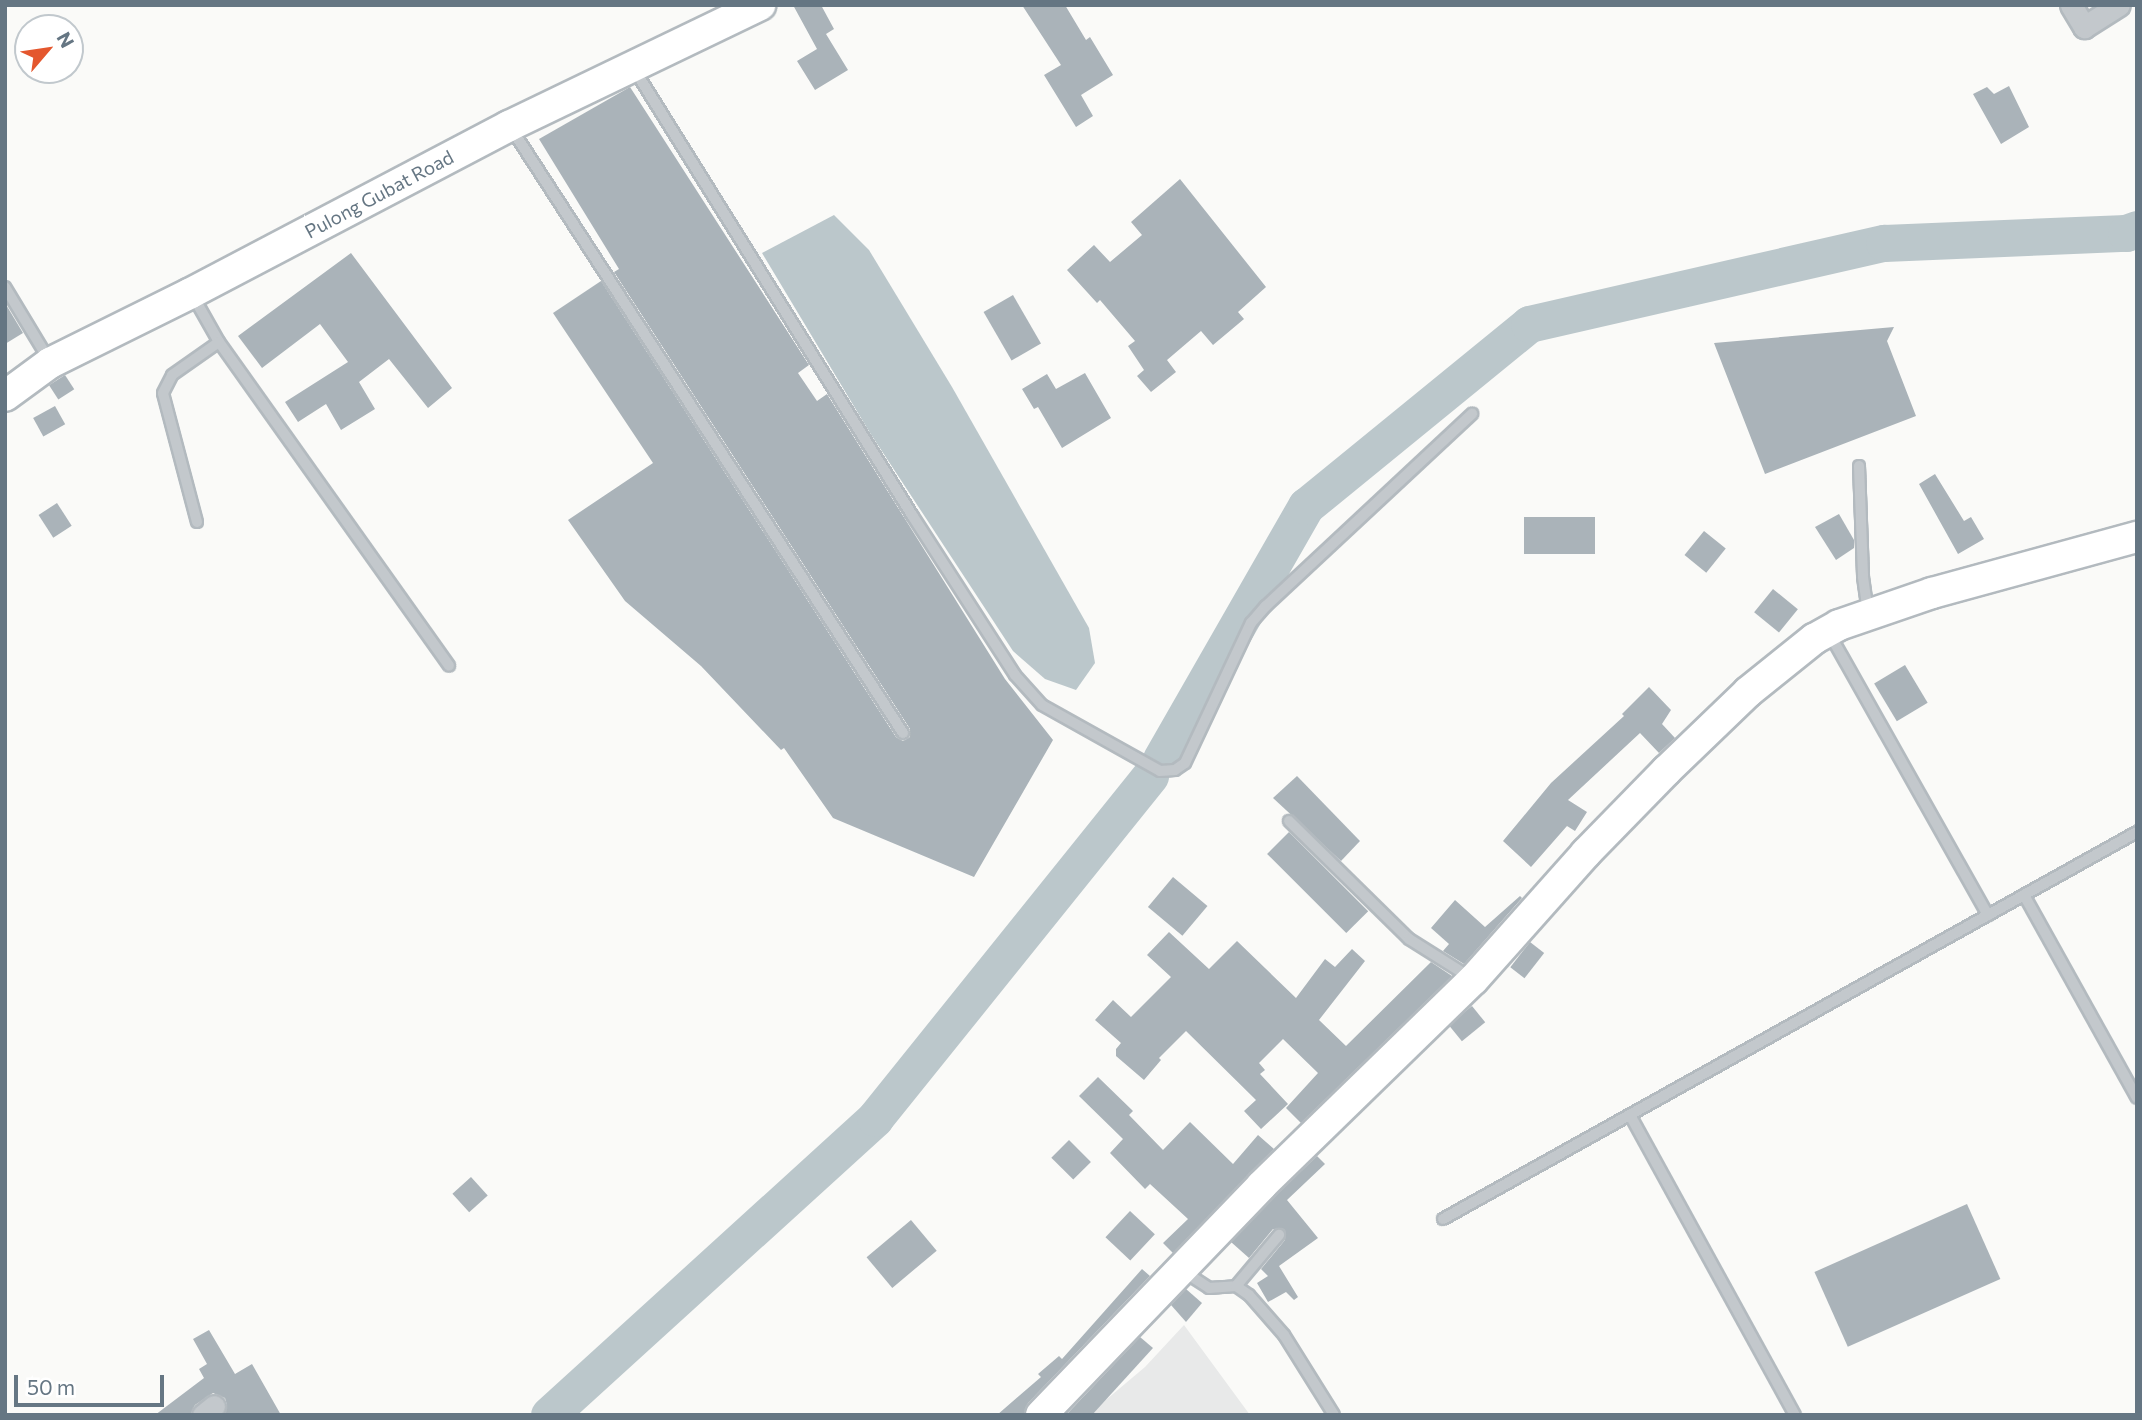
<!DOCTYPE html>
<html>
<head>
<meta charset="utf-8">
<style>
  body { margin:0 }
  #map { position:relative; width:2142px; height:1420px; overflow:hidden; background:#fafaf8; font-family:Commissioner,sans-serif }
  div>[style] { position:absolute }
  .built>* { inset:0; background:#e8e9e9 }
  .water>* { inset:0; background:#bbc7cb }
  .river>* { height:37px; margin:-18.5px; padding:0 18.5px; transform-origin:18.5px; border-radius:18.5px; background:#bbc7cb }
  .building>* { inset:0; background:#aab3b9; transform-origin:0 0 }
  .roads { filter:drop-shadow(2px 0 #b3babf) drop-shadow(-2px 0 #b3babf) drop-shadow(0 2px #b3babf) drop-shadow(0 -2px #b3babf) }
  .lane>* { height:10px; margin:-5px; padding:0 5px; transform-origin:5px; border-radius:5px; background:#c3c8cc }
  .street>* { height:21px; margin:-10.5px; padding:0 10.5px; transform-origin:10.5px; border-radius:10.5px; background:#c3c8cc }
  .secondary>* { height:30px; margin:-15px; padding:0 15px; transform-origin:15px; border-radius:15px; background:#fff }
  span { translate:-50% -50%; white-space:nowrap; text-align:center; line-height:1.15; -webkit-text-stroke:7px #fff; paint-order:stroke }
  .street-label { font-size:19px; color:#657683 }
  .frame { position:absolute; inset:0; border:7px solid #657683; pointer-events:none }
  .north { position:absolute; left:14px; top:14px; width:70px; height:70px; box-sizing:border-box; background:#fff; border:2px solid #c1c8cd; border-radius:50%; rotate:61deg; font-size:19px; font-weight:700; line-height:28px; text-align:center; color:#657683 }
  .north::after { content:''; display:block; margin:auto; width:24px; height:32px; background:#e4572e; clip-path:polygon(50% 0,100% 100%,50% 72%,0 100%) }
  .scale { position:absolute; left:14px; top:1375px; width:150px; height:32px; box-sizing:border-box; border:4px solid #657683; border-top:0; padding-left:9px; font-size:21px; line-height:24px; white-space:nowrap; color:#657683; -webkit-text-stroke:5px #fff; paint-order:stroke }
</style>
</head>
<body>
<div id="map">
  <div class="built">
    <div style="clip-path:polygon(1184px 1325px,1250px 1415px,1088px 1415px,1145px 1367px)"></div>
  </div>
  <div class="water">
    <div style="clip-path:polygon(834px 215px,869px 250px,952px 387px,1089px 628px,1095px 663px,1076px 690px,1045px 679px,1013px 651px,870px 433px,762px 253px)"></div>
  </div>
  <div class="river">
    <div style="left:1161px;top:759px;width:292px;rotate:-60.2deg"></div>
    <div style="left:1306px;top:506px;width:288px;rotate:-39.2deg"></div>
    <div style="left:1529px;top:324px;width:364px;rotate:-12.9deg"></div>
    <div style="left:1884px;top:243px;width:242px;rotate:-2.4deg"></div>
    <div style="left:2126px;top:233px;width:12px;rotate:-20deg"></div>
    <div style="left:549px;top:1415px;width:441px;rotate:-42.3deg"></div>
    <div style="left:875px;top:1118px;width:439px;rotate:-51.2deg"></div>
  </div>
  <div class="building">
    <div style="clip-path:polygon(793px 5px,821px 5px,834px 29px,826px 34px,848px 70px,815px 90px,797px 61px,817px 49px)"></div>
    <div style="clip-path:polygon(1022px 5px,1065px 5px,1086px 40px,1090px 37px,1113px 75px,1081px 95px,1093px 116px,1076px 127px,1044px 75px,1061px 65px)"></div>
    <div style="clip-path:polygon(2009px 86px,2029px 127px,2001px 144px,1973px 94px,1987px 87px,1994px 94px)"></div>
    <div style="clip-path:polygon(630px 87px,809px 365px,798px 373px,817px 401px,827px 394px,1005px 679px,1053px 740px,974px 877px,833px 818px,784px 748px,781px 750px,701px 666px,625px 601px,568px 520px,653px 463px,553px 313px,601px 281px,896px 737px,903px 741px,910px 737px,910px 729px,614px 272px,619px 269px,539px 139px)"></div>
    <div style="clip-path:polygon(1180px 179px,1266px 287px,1238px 312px,1244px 319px,1213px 345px,1201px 331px,1167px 360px,1176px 372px,1151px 392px,1137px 376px,1144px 370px,1128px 346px,1135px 341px,1100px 300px,1097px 303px,1067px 270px,1094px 245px,1110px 262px,1142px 235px,1131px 222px)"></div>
    <div style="clip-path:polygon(351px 253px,452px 388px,428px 408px,389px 359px,359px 382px,375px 409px,341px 430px,326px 404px,298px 422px,285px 402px,348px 362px,320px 324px,262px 368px,238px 336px)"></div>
    <div style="left:1013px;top:295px;width:56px;height:34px;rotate:60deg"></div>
    <div style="clip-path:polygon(5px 303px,23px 333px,5px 344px)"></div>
    <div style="clip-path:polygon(1894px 327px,1887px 341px,1916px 416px,1765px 474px,1714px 343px)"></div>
    <div style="clip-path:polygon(1085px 373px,1111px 418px,1062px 448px,1038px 407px,1034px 409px,1022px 389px,1047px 374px,1056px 389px)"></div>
    <div style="left:65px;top:375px;width:17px;height:19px;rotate:57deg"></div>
    <div style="left:55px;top:406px;width:21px;height:25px;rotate:61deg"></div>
    <div style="clip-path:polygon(1935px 474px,1964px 521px,1971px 517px,1984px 539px,1958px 554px,1919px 484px)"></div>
    <div style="left:57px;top:503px;width:27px;height:22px;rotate:57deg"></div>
    <div style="clip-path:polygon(1839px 514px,1854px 540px,1854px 548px,1836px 560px,1815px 527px)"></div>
    <div style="left:1595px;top:517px;width:37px;height:71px;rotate:90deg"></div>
    <div style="left:1704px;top:531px;width:28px;height:31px;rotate:39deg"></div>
    <div style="left:1773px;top:589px;width:32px;height:30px;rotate:39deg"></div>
    <div style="left:1905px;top:665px;width:44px;height:36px;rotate:59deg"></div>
    <div style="clip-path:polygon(1649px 687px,1671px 710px,1662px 724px,1675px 738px,1659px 753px,1640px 733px,1568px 800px,1587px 812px,1575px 831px,1567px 826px,1531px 867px,1503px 841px,1551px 783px,1624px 716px,1622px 714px)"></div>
    <div style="clip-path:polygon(1297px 776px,1360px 841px,1341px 861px,1273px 798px)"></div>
    <div style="left:1289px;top:832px;width:112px;height:31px;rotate:45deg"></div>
    <div style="left:1173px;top:877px;width:45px;height:39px;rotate:40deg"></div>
    <div style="clip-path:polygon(1520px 896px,1522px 898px,1464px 964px,1443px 951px,1449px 944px,1431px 928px,1455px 900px,1485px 927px)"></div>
    <div style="clip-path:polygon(1169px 932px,1209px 969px,1237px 941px,1296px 998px,1325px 959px,1335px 967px,1352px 949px,1365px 961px,1319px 1020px,1346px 1046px,1431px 962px,1452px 976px,1301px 1123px,1286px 1108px,1318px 1073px,1283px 1039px,1259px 1063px,1265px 1070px,1260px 1074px,1288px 1104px,1261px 1129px,1244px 1111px,1256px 1100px,1186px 1031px,1159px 1058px,1161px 1060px,1144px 1080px,1116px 1056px,1116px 1049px,1121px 1043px,1095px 1020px,1113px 1000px,1131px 1017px,1171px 977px,1147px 955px)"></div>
    <div style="left:1530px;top:942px;width:18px;height:32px;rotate:38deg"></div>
    <div style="left:1472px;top:1006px;width:21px;height:30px;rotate:51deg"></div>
    <div style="clip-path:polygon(1098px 1077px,1133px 1111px,1129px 1115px,1163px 1150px,1190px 1122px,1233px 1164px,1258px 1135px,1274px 1149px,1173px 1253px,1163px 1243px,1188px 1219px,1150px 1184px,1145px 1189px,1110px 1153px,1123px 1139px,1079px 1096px)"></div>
    <div style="left:1069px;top:1140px;width:31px;height:25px;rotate:45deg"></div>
    <div style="clip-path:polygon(1317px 1156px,1325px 1164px,1287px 1200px,1318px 1238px,1279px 1266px,1298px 1297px,1294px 1300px,1286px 1292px,1268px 1302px,1257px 1283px,1268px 1276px,1261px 1269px,1285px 1240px,1284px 1229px,1273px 1229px,1249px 1258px,1231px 1242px,1214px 1260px,1274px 1197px)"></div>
    <div style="left:471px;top:1177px;width:25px;height:25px;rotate:48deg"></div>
    <div style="left:1967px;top:1204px;width:82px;height:167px;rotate:66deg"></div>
    <div style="left:1130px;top:1211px;width:34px;height:36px;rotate:43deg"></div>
    <div style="left:911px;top:1220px;width:40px;height:58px;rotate:50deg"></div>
    <div style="clip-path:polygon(1142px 1269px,1150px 1276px,1028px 1403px,1024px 1415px,997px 1415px,1041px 1377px,1038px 1374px,1059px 1356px,1062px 1359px)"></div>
    <div style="clip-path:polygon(1186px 1289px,1202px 1303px,1186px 1322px,1171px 1305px)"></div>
    <div style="clip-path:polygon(209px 1330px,235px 1374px,252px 1364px,281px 1415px,223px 1415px,227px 1405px,225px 1398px,213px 1393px,195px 1405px,190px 1415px,155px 1415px,204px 1378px,199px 1369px,207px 1364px,193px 1339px)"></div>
    <div style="clip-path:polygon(1140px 1337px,1153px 1348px,1092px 1415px,1066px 1415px)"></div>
  </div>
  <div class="roads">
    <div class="lane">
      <div style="left:634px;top:69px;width:526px;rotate:58.06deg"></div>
      <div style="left:912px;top:515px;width:190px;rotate:57.2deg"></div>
      <div style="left:1015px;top:675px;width:40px;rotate:48deg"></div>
      <div style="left:1042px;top:705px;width:135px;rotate:29.2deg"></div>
      <div style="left:1160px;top:771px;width:15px;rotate:-4deg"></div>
      <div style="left:1175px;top:770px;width:12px;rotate:-35deg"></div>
      <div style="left:1185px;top:763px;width:155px;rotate:-64.8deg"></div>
      <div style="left:1251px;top:623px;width:23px;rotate:-49deg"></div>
      <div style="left:1266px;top:606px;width:282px;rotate:-43deg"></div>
      <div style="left:511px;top:128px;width:721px;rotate:57.06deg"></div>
      <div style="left:5px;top:287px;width:85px;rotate:58.9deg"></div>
      <div style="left:193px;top:296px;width:53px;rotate:60.5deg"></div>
      <div style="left:219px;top:342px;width:397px;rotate:54.6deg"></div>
      <div style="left:1859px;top:466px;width:111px;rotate:87.9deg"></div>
      <div style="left:1863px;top:577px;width:35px;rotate:82deg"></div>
      <div style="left:197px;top:522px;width:133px;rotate:-104.8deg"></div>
      <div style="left:163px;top:393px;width:20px;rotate:-63deg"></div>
      <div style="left:172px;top:375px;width:57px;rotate:-35.1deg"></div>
      <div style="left:1829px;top:633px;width:324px;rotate:60.6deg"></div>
      <div style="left:1289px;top:821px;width:168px;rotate:44.5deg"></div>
      <div style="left:1409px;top:939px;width:73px;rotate:32.2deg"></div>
      <div style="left:2024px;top:895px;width:232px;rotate:60.9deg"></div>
      <div style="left:1630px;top:1115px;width:342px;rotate:61.2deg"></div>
      <div style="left:1443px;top:1219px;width:795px;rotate:-29.15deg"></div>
      <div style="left:1183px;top:1271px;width:31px;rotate:33deg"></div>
      <div style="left:1209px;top:1288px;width:27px;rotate:-4deg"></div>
      <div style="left:1236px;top:1286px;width:16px;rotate:35deg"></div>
      <div style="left:1249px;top:1295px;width:53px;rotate:48.8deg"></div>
      <div style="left:1284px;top:1335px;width:94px;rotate:58deg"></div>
      <div style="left:1236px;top:1286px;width:67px;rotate:-49.9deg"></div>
    </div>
    <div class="street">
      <div style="left:2071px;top:5px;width:26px;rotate:59deg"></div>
      <div style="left:2084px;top:27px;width:41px;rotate:-32.2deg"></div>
      <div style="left:203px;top:1415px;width:14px;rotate:-39deg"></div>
    </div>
    <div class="secondary">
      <div style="left:5px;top:396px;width:56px;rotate:-36.3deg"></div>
      <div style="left:50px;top:363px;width:157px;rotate:-26.4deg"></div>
      <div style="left:191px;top:293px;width:359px;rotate:-27.7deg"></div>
      <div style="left:509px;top:126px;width:279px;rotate:-25.7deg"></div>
      <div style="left:1041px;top:1415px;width:319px;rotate:-46.1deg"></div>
      <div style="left:1262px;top:1185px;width:294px;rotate:-44.2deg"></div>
      <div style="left:1473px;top:980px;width:170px;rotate:-48.3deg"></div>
      <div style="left:1586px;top:853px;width:115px;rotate:-45.7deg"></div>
      <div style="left:1666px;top:771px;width:114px;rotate:-43.9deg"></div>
      <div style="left:1748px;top:692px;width:85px;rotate:-38.8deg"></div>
      <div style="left:1814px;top:639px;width:29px;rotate:-29deg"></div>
      <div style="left:1839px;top:625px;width:98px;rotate:-19deg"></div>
      <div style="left:1932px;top:593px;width:213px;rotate:-15.3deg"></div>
    </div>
  </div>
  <div class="street-label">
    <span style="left:379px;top:194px;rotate:-28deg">Pulong Gubat Road</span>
  </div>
  <div class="frame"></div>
  <div class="north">N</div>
  <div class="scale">50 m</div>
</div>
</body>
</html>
